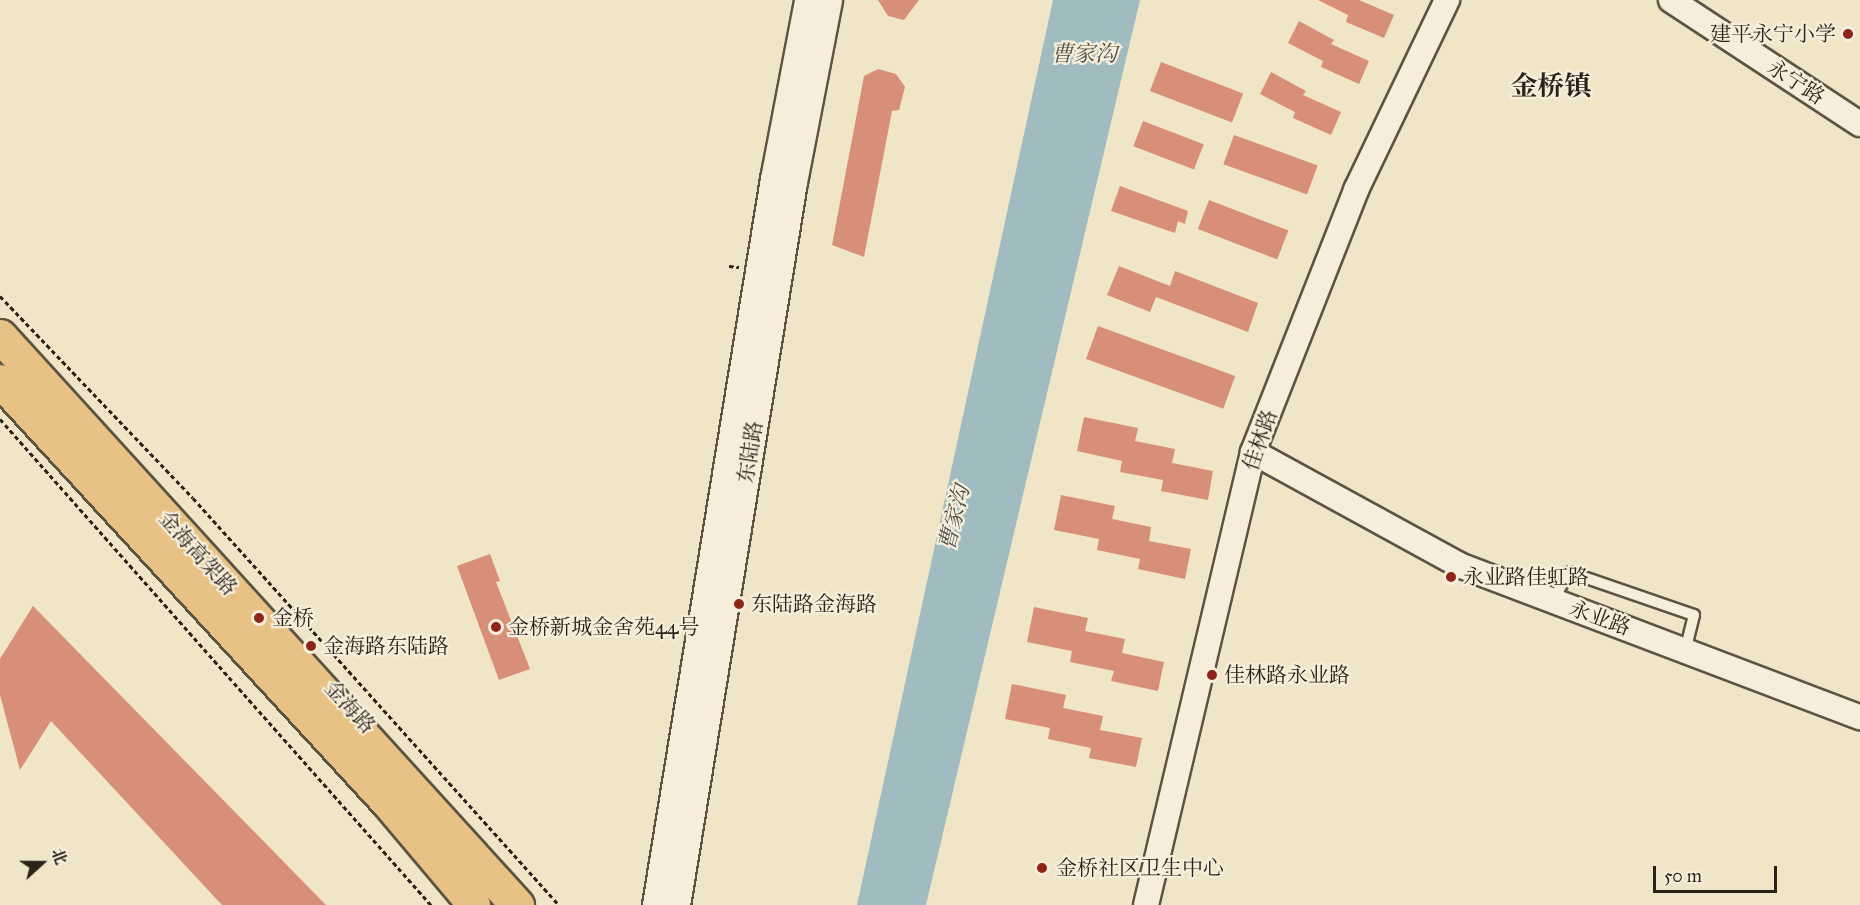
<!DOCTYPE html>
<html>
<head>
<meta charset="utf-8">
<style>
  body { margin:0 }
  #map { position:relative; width:1860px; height:905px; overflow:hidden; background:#f1e5c7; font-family:"IM FELL Great Primer","Noto Serif SC",serif }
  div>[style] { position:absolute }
  .water>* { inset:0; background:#a1bcc1 }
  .building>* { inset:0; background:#d78f77; transform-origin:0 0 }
  .path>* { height:3px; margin-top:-1.5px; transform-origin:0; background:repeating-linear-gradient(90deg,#2a2217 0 4.5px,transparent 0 7.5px) }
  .roads { filter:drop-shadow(2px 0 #5c5343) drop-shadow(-2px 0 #5c5343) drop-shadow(0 2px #5c5343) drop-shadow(0 -2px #5c5343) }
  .service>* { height:10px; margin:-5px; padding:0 5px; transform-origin:5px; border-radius:5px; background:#f6eedb }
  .tertiary>* { height:24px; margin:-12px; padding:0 12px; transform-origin:12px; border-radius:12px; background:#f6eedb }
  .secondary>* { height:27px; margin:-13.5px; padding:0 13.5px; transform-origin:13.5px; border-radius:13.5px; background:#f6eedb }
  .primary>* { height:32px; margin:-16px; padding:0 16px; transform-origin:16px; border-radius:16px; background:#e8c284 }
  .trunk>* { height:33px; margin:-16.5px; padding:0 16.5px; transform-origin:16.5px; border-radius:16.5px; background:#e8c284 }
  .dots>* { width:16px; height:16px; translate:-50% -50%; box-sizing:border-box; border:3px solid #f6eedb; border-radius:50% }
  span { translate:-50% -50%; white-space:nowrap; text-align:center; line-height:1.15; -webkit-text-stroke:4.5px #f6eedb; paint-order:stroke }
  .poi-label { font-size:21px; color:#2a2217 }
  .right { translate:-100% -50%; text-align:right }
  .left { translate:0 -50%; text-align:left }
  .street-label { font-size:21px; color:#2a2217 }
  .water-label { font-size:22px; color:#4e504a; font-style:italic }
  .district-label { font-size:27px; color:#2a2217; font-weight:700 }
  .north { position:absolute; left:12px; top:833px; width:60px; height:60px; -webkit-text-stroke:4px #f6eedb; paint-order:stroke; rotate:69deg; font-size:16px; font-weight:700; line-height:24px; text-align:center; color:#2a2217 }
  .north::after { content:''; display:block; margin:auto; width:21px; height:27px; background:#2a2217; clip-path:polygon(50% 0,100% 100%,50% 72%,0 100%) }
  .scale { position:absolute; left:1653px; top:866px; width:124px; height:27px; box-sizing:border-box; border:3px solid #2a2217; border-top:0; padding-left:8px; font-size:18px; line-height:21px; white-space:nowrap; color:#2a2217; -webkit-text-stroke:4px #f6eedb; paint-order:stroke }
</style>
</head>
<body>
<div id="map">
  <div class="water">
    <div style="clip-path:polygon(1053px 0,1140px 0,926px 905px,857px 905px)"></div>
  </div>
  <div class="building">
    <div style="clip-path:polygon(878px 0,919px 0,904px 20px,888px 16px)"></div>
    <div style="clip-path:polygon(1318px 0,1359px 0,1394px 15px,1384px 38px,1346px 22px,1348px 15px)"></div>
    <div style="clip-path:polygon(1299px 21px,1334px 40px,1331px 44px,1369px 61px,1359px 84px,1321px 67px,1323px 61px,1288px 43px)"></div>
    <div style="left:1161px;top:62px;width:88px;height:31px;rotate:21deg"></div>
    <div style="clip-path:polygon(878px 69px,896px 74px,905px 87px,899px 110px,892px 111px,864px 257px,832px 245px,864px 76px)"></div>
    <div style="clip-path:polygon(1271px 72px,1306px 91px,1303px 95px,1341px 112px,1331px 135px,1293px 118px,1295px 112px,1260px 94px)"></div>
    <div style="left:1143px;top:121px;width:65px;height:27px;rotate:21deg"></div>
    <div style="left:1234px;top:135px;width:89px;height:31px;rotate:20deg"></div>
    <div style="clip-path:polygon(1120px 186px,1188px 211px,1185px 224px,1178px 221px,1175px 233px,1111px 211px)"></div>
    <div style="left:1209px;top:200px;width:85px;height:31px;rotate:21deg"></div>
    <div style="clip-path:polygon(1119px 266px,1170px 286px,1175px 271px,1258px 303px,1248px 332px,1156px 297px,1150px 312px,1107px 295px)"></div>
    <div style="left:1098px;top:326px;width:146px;height:35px;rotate:20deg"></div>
    <div style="clip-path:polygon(1084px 417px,1138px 428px,1135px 441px,1175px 449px,1172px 463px,1213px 471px,1208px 500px,1161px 491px,1163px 480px,1120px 472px,1122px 461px,1077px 451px)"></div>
    <div style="clip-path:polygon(1061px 495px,1115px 506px,1112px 519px,1151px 527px,1149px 541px,1191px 549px,1185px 579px,1138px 569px,1140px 559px,1097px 550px,1099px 539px,1054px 530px)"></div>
    <div style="clip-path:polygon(490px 554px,500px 581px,496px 582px,530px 669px,499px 680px,457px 566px)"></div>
    <div style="clip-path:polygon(33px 606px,326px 905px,222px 905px,51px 721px,20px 770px,0 695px,0 659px)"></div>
    <div style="clip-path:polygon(1034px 607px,1088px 618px,1085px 631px,1125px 639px,1122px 653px,1164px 662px,1158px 691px,1111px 681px,1114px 671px,1070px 662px,1072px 651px,1027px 642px)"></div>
    <div style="clip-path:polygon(1012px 684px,1066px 695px,1063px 708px,1103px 716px,1100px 730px,1142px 738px,1136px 767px,1089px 758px,1091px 748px,1048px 739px,1050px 728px,1005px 719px)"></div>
  </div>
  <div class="path">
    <div style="left:729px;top:266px;width:10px;rotate:6deg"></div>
    <div style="left:0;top:296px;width:279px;rotate:46.3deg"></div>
    <div style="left:193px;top:498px;width:547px;rotate:48.04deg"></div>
    <div style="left:0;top:419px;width:650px;rotate:48.43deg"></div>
  </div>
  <div class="roads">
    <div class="service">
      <div style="left:1553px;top:600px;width:32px;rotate:-60deg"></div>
      <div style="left:1569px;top:572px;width:132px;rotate:19deg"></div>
      <div style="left:1694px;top:615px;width:36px;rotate:104deg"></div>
    </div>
    <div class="tertiary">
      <div style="left:1671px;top:0;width:226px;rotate:33.3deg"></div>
      <div style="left:1253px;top:452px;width:235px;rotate:28.7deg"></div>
      <div style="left:1459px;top:565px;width:429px;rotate:20.8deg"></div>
      <div style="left:1146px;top:905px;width:465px;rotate:-76.7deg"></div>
      <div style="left:1253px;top:452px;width:282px;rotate:-68.5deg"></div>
      <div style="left:1356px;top:190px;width:211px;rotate:-64.4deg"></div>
    </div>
    <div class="secondary">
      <div style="left:656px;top:905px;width:736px;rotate:-80.77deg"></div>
      <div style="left:774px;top:179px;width:182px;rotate:-79.2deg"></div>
      <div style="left:676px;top:905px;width:732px;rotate:-80.81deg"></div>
      <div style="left:793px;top:182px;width:185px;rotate:-79.1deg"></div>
    </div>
    <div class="primary">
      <div style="left:0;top:381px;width:575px;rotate:47.4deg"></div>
      <div style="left:389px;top:804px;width:132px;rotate:49.9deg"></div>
    </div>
    <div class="trunk">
      <div style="left:0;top:336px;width:769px;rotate:47.74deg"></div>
    </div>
  </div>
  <div class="dots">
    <div style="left:1848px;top:34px;background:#8f2418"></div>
    <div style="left:1451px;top:577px;background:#8f2418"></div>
    <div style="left:739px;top:604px;background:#8f2418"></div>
    <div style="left:259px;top:618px;background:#8f2418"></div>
    <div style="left:496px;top:627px;background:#8f2418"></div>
    <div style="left:311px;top:646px;background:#8f2418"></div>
    <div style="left:1212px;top:675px;background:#8f2418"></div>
    <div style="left:1042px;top:868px;background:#8f2418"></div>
  </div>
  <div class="poi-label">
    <span class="right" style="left:1836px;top:34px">建平永宁小学</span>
    <span class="left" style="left:1463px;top:577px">永业路佳虹路</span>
    <span class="left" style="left:751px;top:604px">东陆路金海路</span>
    <span class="left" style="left:272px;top:618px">金桥</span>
    <span class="left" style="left:508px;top:627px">金桥新城金舍苑44号</span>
    <span class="left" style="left:323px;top:646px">金海路东陆路</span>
    <span class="left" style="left:1224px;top:675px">佳林路永业路</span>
    <span class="left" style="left:1056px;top:868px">金桥社区卫生中心</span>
  </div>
  <div class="street-label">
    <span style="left:1796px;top:82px;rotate:33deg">永宁路</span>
    <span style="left:1260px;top:440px;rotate:-71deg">佳林路</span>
    <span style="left:750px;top:452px;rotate:-81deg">东陆路</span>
    <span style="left:198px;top:553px;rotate:48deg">金海高架路</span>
    <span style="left:1600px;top:618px;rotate:20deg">永业路</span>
    <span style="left:350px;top:707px;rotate:47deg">金海路</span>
  </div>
  <div class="water-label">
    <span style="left:1084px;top:54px">曹家沟</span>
    <span style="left:954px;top:518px;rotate:-76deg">曹家沟</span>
  </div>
  <div class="district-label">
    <span style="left:1551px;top:86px">金桥镇</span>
  </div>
  <div class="north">北</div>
  <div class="scale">50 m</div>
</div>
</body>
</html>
